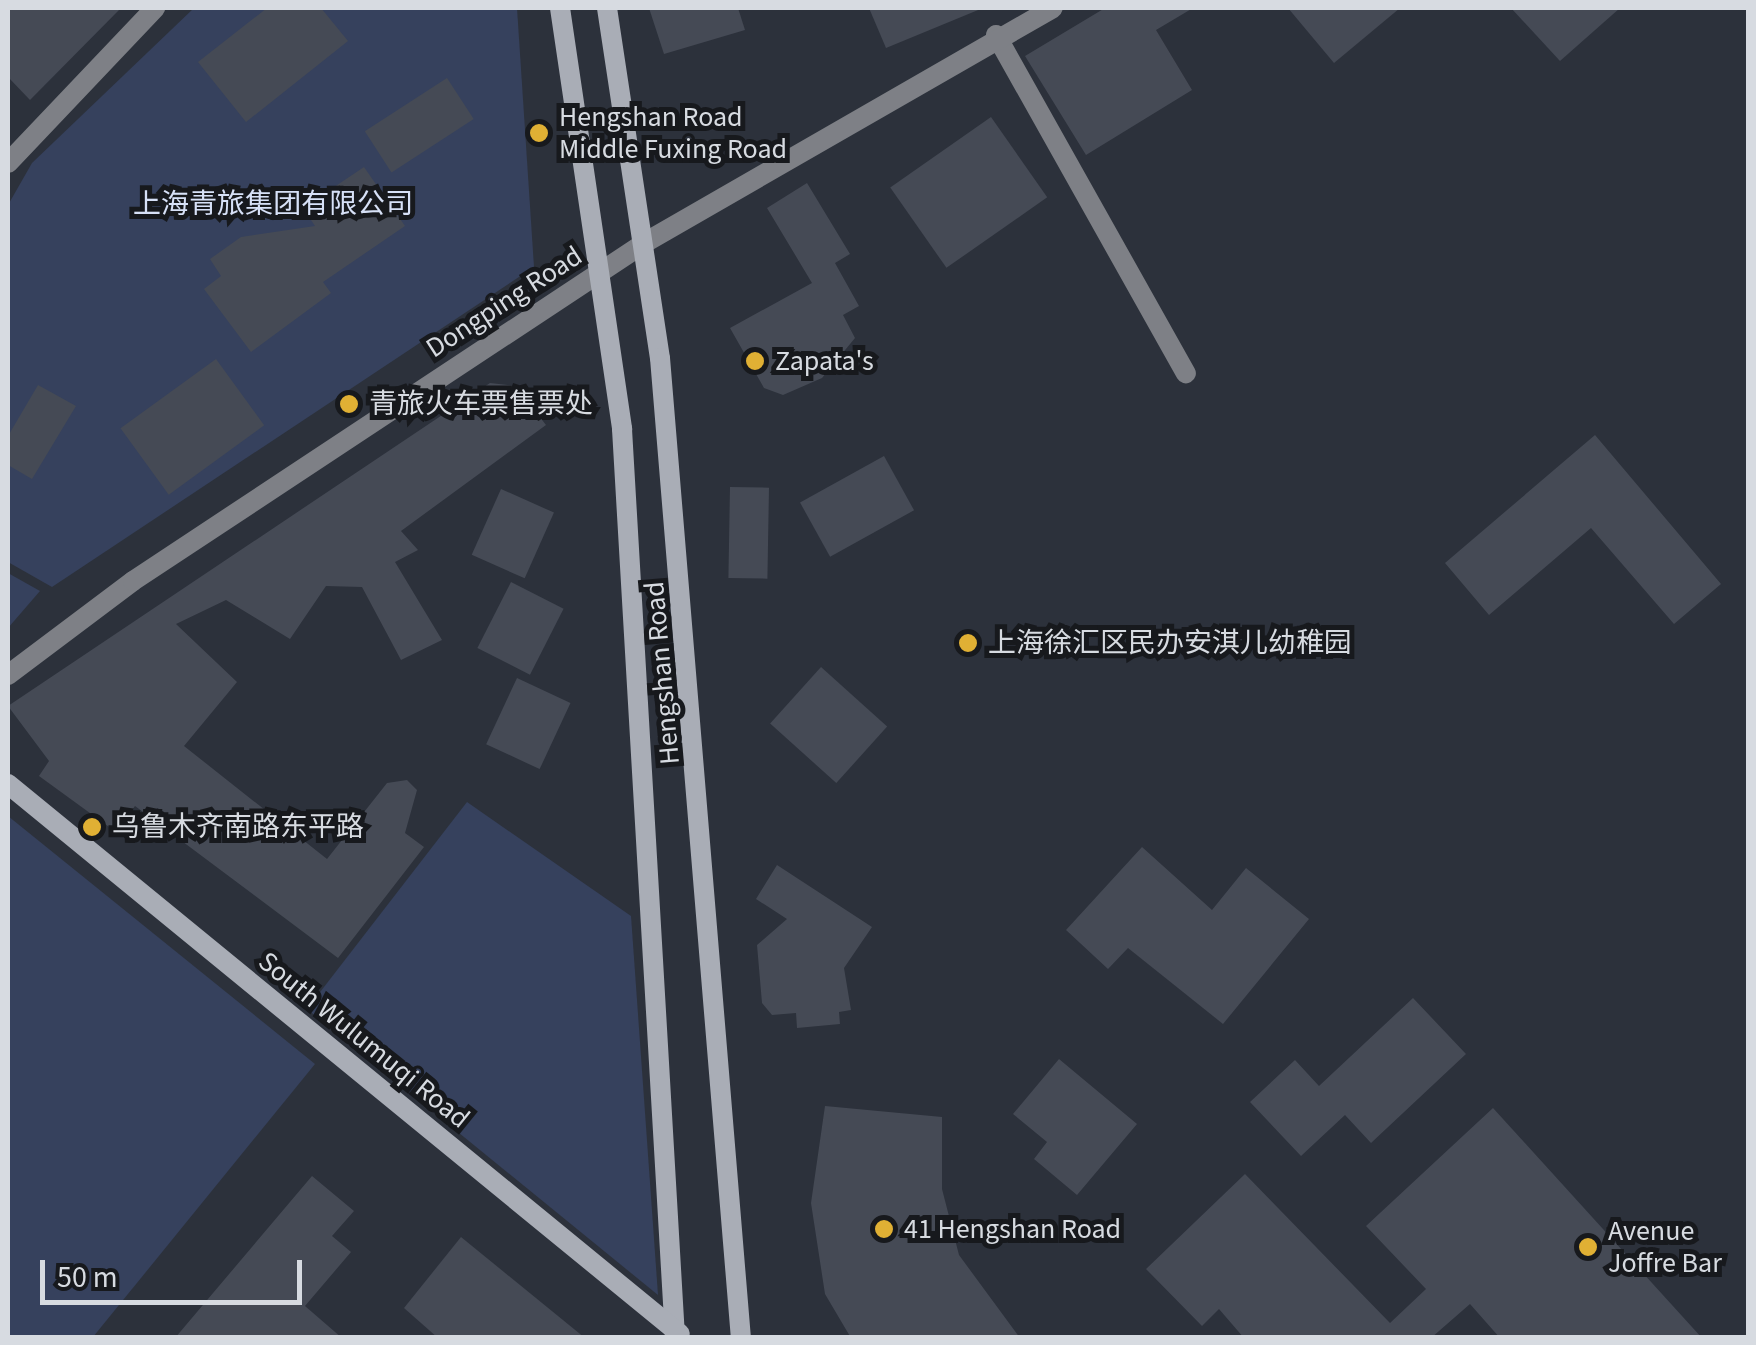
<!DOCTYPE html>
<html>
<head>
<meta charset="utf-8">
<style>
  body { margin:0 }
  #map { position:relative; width:1756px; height:1345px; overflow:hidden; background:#2c313b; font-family:"Source Sans 3","Noto Sans SC",sans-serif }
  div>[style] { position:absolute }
  .green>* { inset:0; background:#36415d }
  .building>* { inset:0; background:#454a55; transform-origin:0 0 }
  .lane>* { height:20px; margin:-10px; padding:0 10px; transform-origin:10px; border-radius:10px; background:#7e8086 }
  .street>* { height:20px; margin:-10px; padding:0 10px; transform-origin:10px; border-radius:10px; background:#7e8086 }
  .secondary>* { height:20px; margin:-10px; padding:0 10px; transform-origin:10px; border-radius:10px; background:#a9adb6 }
  .dots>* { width:28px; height:28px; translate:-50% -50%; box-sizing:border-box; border:5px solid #17191d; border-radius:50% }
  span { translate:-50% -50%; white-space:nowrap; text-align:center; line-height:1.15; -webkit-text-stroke:10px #17191d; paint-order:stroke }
  .poi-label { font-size:28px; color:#d7dbe1 }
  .left { translate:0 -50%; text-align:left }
  .park-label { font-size:28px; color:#d7e1f7 }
  .street-label { font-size:28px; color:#d7dbe1 }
  .frame { position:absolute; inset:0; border:10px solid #d7dbe1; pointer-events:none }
  .scale { position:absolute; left:40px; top:1260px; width:262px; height:45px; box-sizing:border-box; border:5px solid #d7dbe1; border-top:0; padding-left:12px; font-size:30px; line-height:35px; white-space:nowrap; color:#d7dbe1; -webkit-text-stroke:8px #17191d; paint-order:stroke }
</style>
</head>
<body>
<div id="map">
  <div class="green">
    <div style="clip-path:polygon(194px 8px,517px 8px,534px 267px,52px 587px,8px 562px,8px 205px,32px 163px)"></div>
    <div style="clip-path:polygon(8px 573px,40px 591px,8px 628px)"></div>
    <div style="clip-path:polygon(467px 802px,631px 916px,658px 1295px,307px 1009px)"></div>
    <div style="clip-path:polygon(8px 816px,315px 1064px,93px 1337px,8px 1337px)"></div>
  </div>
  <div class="building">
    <div style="clip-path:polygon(8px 8px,121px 8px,30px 100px,8px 77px)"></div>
    <div style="clip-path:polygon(267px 8px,321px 8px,348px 41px,246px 122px,198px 62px)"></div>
    <div style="clip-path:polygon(649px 8px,738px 8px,745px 30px,664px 54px)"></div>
    <div style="clip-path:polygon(869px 8px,983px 8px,886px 48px)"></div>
    <div style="clip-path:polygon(1105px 8px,1193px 8px,1156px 30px,1192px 90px,1086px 155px,1025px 56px)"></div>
    <div style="clip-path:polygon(1288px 8px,1400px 8px,1334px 63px)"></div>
    <div style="clip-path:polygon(1511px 8px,1620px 8px,1560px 61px)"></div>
    <div style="left:447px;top:78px;width:49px;height:98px;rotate:57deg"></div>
    <div style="left:991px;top:117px;width:98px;height:123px;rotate:55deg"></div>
    <div style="clip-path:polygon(364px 167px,405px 226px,323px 282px,331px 293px,251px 352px,204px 289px,221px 276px,210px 259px,241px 237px,315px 226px,303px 208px)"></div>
    <div style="clip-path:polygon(807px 183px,850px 254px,835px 263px,859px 306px,843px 315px,855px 338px,822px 378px,783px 395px,764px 388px,730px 328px,812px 283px,767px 208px)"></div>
    <div style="left:216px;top:359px;width:82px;height:118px;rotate:54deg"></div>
    <div style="clip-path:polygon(490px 383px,516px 386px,546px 425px,401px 531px,418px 550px,395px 562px,442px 640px,401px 660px,362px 587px,326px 586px,290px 639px,226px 600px,176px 624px,237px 682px,184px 746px,327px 859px,387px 783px,407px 780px,417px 790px,405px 833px,424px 847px,338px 958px,135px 806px,116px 832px,39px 776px,49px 761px,8px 706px)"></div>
    <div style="clip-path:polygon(38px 385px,76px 406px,32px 479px,8px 465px,8px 436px)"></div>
    <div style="clip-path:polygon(1595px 435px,1721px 584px,1674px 624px,1591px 528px,1489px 615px,1445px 563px)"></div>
    <div style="left:884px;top:456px;width:62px;height:96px;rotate:61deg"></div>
    <div style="left:730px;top:487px;width:39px;height:91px;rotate:1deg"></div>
    <div style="left:501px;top:489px;width:58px;height:72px;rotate:24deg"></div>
    <div style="left:511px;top:582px;width:59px;height:74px;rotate:27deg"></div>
    <div style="left:821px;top:667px;width:89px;height:76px;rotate:42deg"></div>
    <div style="left:517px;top:678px;width:59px;height:73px;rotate:25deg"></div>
    <div style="clip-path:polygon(1142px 847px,1212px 910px,1246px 868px,1309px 919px,1223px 1024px,1128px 948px,1108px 969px,1066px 930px)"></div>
    <div style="clip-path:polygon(777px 865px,872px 927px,844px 968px,851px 1010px,839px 1012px,840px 1024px,797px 1028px,796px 1013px,772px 1015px,762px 1003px,757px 945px,787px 919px,756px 899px)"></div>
    <div style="clip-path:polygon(1413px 998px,1466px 1054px,1371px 1143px,1345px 1115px,1301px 1156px,1250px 1102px,1295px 1060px,1319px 1086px)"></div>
    <div style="clip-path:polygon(1059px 1059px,1137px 1124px,1077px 1195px,1034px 1159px,1047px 1142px,1013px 1114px)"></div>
    <div style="clip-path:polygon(825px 1106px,942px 1117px,942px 1189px,959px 1255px,1020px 1338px,851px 1338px,825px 1294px,811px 1203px)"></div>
    <div style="clip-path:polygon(1493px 1108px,1702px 1338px,1500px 1338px,1470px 1304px,1431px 1338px,1244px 1338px,1219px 1309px,1202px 1326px,1146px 1269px,1245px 1174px,1390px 1323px,1426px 1289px,1366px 1226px)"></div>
    <div style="clip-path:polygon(312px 1176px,354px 1211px,332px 1236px,351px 1252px,305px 1306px,342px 1338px,175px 1338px)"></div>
    <div style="clip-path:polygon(461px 1237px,585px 1338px,438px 1338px,404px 1308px)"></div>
  </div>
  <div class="lane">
    <div style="left:996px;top:35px;width:388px;rotate:60.7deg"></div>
  </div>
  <div class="street">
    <div style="left:8px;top:163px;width:214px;rotate:-46.5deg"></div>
    <div style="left:8px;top:675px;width:156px;rotate:-36.9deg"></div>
    <div style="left:133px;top:581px;width:615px;rotate:-33.46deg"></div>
    <div style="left:646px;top:242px;width:469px;rotate:-29.9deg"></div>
  </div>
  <div class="secondary">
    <div style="left:560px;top:8px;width:426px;rotate:81.6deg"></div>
    <div style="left:622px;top:429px;width:911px;rotate:86.66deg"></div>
    <div style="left:607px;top:8px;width:354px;rotate:81.4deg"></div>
    <div style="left:660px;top:358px;width:983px;rotate:85.28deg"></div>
    <div style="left:8px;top:784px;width:868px;rotate:39.3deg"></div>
  </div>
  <div class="dots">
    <div style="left:539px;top:133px;background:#e0b034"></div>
    <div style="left:755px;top:361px;background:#e0b034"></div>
    <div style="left:349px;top:404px;background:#e0b034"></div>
    <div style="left:968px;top:643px;background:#e0b034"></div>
    <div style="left:92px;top:827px;background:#e0b034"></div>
    <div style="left:884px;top:1229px;background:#e0b034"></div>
    <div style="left:1588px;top:1247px;background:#e0b034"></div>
  </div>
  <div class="poi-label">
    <span class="left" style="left:559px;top:133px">Hengshan Road<br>Middle Fuxing Road</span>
    <span class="left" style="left:775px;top:361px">Zapata's</span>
    <span class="left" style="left:369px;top:404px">青旅火车票售票处</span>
    <span class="left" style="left:988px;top:643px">上海徐汇区民办安淇儿幼稚园</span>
    <span class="left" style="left:112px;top:827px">乌鲁木齐南路东平路</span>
    <span class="left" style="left:904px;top:1229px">41 Hengshan Road</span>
    <span class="left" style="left:1608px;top:1247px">Avenue<br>Joffre Bar</span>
  </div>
  <div class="park-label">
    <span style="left:273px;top:204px">上海青旅集团有限公司</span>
  </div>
  <div class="street-label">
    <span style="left:504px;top:302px;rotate:-33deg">Dongping Road</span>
    <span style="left:662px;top:673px;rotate:-95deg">Hengshan Road</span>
    <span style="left:364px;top:1040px;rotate:39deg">South Wulumuqi Road</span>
  </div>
  <div class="frame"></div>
  <div class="scale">50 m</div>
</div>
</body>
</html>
